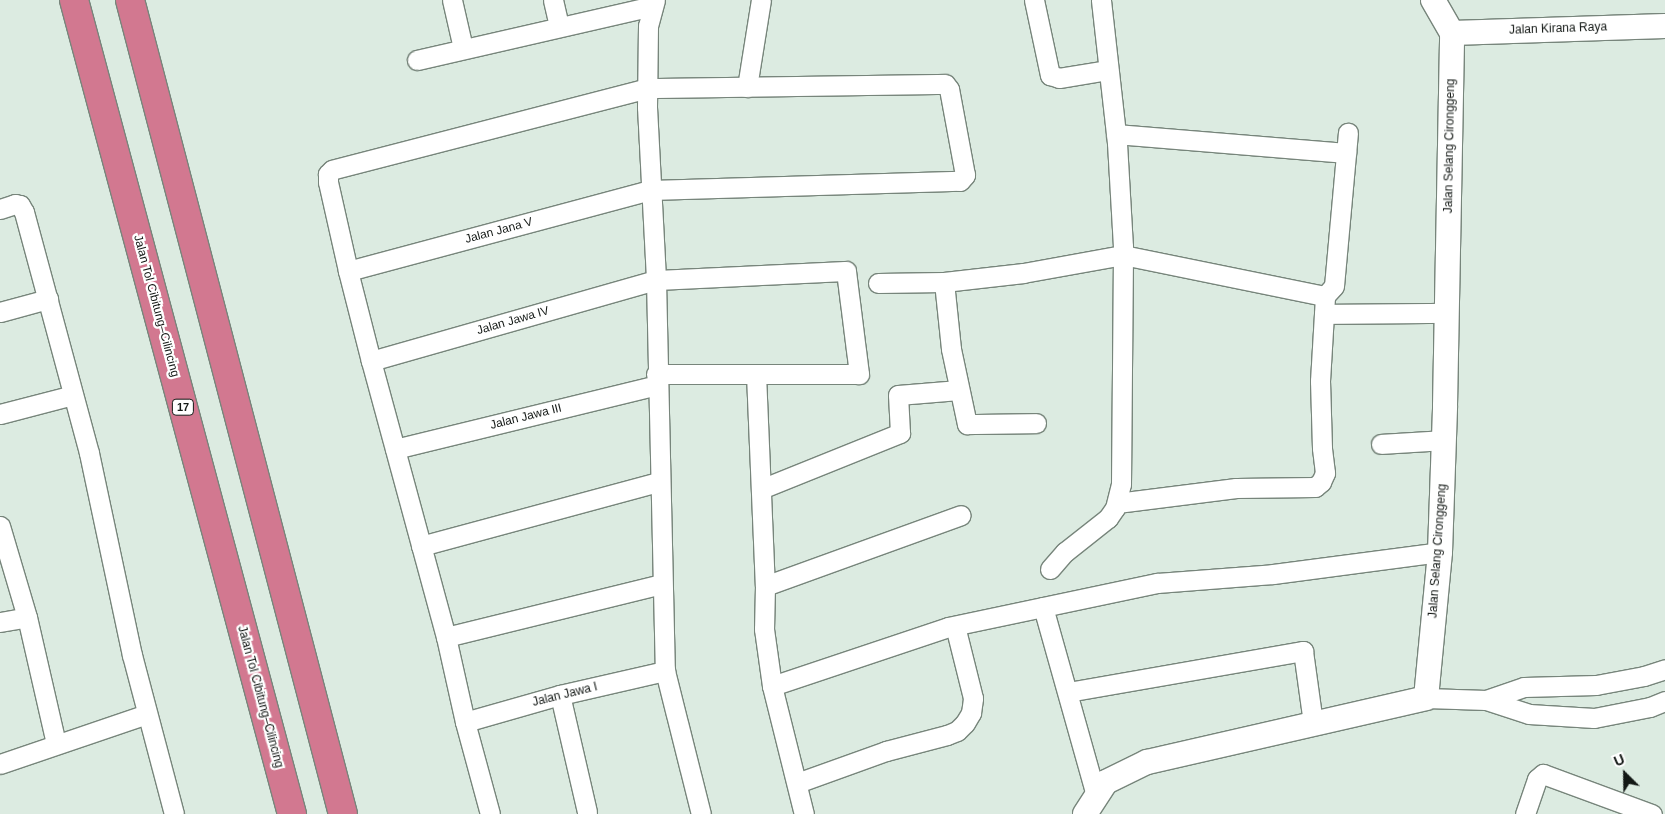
<!DOCTYPE html>
<html>
<head>
<meta charset="utf-8">
<style>
  body { margin:0 }
  #map { position:relative; width:1665px; height:814px; overflow:hidden; background:#dcebe1; font-family:Helvetica,sans-serif }
  div>[style] { position:absolute }
  .roads { filter:drop-shadow(1px 0 #77857b) drop-shadow(-1px 0 #77857b) drop-shadow(0 1px #77857b) drop-shadow(0 -1px #77857b) }
  .minor>* { height:19px; margin:-9.5px; padding:0 9.5px; transform-origin:9.5px; border-radius:9.5px; background:#fff }
  .tertiary>* { height:24px; margin:-12px; padding:0 12px; transform-origin:12px; border-radius:12px; background:#fff }
  .motorway>* { height:28px; margin:-14px; padding:0 14px; transform-origin:14px; border-radius:14px; background:#d27890 }
  span { translate:-50% -50%; white-space:nowrap; text-align:center; line-height:1.15; -webkit-text-stroke:4.5px #fff; paint-order:stroke }
  .shield-label span { padding:1px 4px; background:#fff; border:1px solid; border-radius:4px; -webkit-text-stroke-width:0 }
  .shield-label { font-size:11px; color:#131815; font-weight:700 }
  .street-label { font-size:12px; color:#131815 }
  .north { position:absolute; left:1600px; top:749px; width:50px; height:50px; -webkit-text-stroke:4px #fff; paint-order:stroke; rotate:337deg; font-size:14px; font-weight:700; line-height:20px; text-align:center; color:#131815 }
  .north::after { content:''; display:block; margin:auto; width:18px; height:22px; background:#131815; clip-path:polygon(50% 0,100% 100%,50% 72%,0 100%) }
</style>
</head>
<body>
<div id="map">
  <div class="roads">
    <div class="minor">
      <div style="left:452px;top:0;width:49px;rotate:77.1deg"></div>
      <div style="left:553px;top:0;width:27px;rotate:77deg"></div>
      <div style="left:655px;top:0;width:27px;rotate:105deg"></div>
      <div style="left:648px;top:26px;width:81px;rotate:90.7deg"></div>
      <div style="left:647px;top:107px;width:173px;rotate:87deg"></div>
      <div style="left:656px;top:280px;width:391px;rotate:88.7deg"></div>
      <div style="left:665px;top:671px;width:147px;rotate:75.9deg"></div>
      <div style="left:1034px;top:0;width:77px;rotate:78deg"></div>
      <div style="left:1050px;top:75px;width:9px;rotate:18deg"></div>
      <div style="left:1059px;top:78px;width:50px;rotate:-9.3deg"></div>
      <div style="left:417px;top:60px;width:241px;rotate:-12.9deg"></div>
      <div style="left:747px;top:87px;width:88px;rotate:-80.9deg"></div>
      <div style="left:1116px;top:134px;width:231px;rotate:4.7deg"></div>
      <div style="left:0;top:209px;width:16px;rotate:-18deg"></div>
      <div style="left:15px;top:204px;width:5px;rotate:11deg"></div>
      <div style="left:20px;top:205px;width:8px;rotate:60deg"></div>
      <div style="left:24px;top:212px;width:250px;rotate:74.9deg"></div>
      <div style="left:89px;top:453px;width:207px;rotate:78deg"></div>
      <div style="left:132px;top:655px;width:164px;rotate:75.2deg"></div>
      <div style="left:348px;top:271px;width:313px;rotate:-15deg"></div>
      <div style="left:650px;top:190px;width:310px;rotate:-1.7deg"></div>
      <div style="left:960px;top:181px;width:8px;rotate:-50deg"></div>
      <div style="left:965px;top:175px;width:87px;rotate:-100.5deg"></div>
      <div style="left:949px;top:89px;width:6px;rotate:-129deg"></div>
      <div style="left:945px;top:84px;width:297px;rotate:179.2deg"></div>
      <div style="left:648px;top:88px;width:326px;rotate:165.5deg"></div>
      <div style="left:332px;top:170px;width:6px;rotate:135deg"></div>
      <div style="left:328px;top:174px;width:8px;rotate:90deg"></div>
      <div style="left:328px;top:182px;width:91px;rotate:77.3deg"></div>
      <div style="left:348px;top:271px;width:93px;rotate:75.7deg"></div>
      <div style="left:371px;top:361px;width:286px;rotate:74.8deg"></div>
      <div style="left:446px;top:637px;width:87px;rotate:77.4deg"></div>
      <div style="left:465px;top:722px;width:95px;rotate:74.8deg"></div>
      <div style="left:944px;top:282px;width:67px;rotate:84deg"></div>
      <div style="left:951px;top:349px;width:77px;rotate:78deg"></div>
      <div style="left:967px;top:424px;width:69px;rotate:-0.8deg"></div>
      <div style="left:878px;top:283px;width:66px;rotate:-0.9deg"></div>
      <div style="left:944px;top:282px;width:80px;rotate:-6.5deg"></div>
      <div style="left:1023px;top:273px;width:102px;rotate:-10.2deg"></div>
      <div style="left:1123px;top:255px;width:206px;rotate:11.5deg"></div>
      <div style="left:0;top:312px;width:50px;rotate:-15.2deg"></div>
      <div style="left:1324px;top:314px;width:123px;rotate:-0.5deg"></div>
      <div style="left:371px;top:361px;width:296px;rotate:-15.9deg"></div>
      <div style="left:656px;top:280px;width:190px;rotate:-2.7deg"></div>
      <div style="left:846px;top:271px;width:104px;rotate:82.8deg"></div>
      <div style="left:859px;top:374px;width:203px;rotate:180deg"></div>
      <div style="left:756px;top:374px;width:212px;rotate:87.6deg"></div>
      <div style="left:765px;top:586px;width:43px;rotate:91.3deg"></div>
      <div style="left:764px;top:629px;width:58px;rotate:82deg"></div>
      <div style="left:772px;top:686px;width:132px;rotate:76deg"></div>
      <div style="left:0;top:414px;width:75px;rotate:-14.6deg"></div>
      <div style="left:1381px;top:444px;width:63px;rotate:-3.6deg"></div>
      <div style="left:395px;top:449px;width:270px;rotate:-13.7deg"></div>
      <div style="left:761px;top:489px;width:150px;rotate:-21.9deg"></div>
      <div style="left:900px;top:433px;width:38px;rotate:-93deg"></div>
      <div style="left:898px;top:395px;width:61px;rotate:-4.7deg"></div>
      <div style="left:1117px;top:503px;width:120px;rotate:-7.2deg"></div>
      <div style="left:1236px;top:488px;width:79px;rotate:-0.7deg"></div>
      <div style="left:1315px;top:487px;width:8px;rotate:-40deg"></div>
      <div style="left:1321px;top:482px;width:10px;rotate:-66deg"></div>
      <div style="left:1325px;top:473px;width:25px;rotate:-97deg"></div>
      <div style="left:1322px;top:448px;width:67px;rotate:-91.7deg"></div>
      <div style="left:1320px;top:381px;width:85px;rotate:-86.6deg"></div>
      <div style="left:1325px;top:296px;width:13px;rotate:-48deg"></div>
      <div style="left:1334px;top:286px;width:154px;rotate:-84.8deg"></div>
      <div style="left:0;top:526px;width:95px;rotate:73.5deg"></div>
      <div style="left:27px;top:617px;width:130px;rotate:77.1deg"></div>
      <div style="left:421px;top:546px;width:246px;rotate:-15.1deg"></div>
      <div style="left:1050px;top:569px;width:23px;rotate:-49deg"></div>
      <div style="left:1065px;top:552px;width:55px;rotate:-38.3deg"></div>
      <div style="left:1108px;top:518px;width:12px;rotate:-55deg"></div>
      <div style="left:1115px;top:508px;width:25px;rotate:-76deg"></div>
      <div style="left:1121px;top:484px;width:237px;rotate:-89.5deg"></div>
      <div style="left:1123px;top:247px;width:104px;rotate:-93.3deg"></div>
      <div style="left:1117px;top:143px;width:144px;rotate:-96.4deg"></div>
      <div style="left:765px;top:586px;width:208px;rotate:-19.9deg"></div>
      <div style="left:1043px;top:607px;width:195px;rotate:74.3deg"></div>
      <div style="left:0;top:622px;width:27px;rotate:-10deg"></div>
      <div style="left:446px;top:637px;width:222px;rotate:-13.8deg"></div>
      <div style="left:772px;top:686px;width:186px;rotate:-18.5deg"></div>
      <div style="left:948px;top:627px;width:214px;rotate:-11.9deg"></div>
      <div style="left:1157px;top:583px;width:116px;rotate:-4.4deg"></div>
      <div style="left:1273px;top:574px;width:168px;rotate:-7.5deg"></div>
      <div style="left:1068px;top:692px;width:239px;rotate:-9.9deg"></div>
      <div style="left:1303px;top:651px;width:73px;rotate:82.1deg"></div>
      <div style="left:560px;top:695px;width:120px;rotate:77deg"></div>
      <div style="left:1426px;top:698px;width:60px;rotate:1.9deg"></div>
      <div style="left:1486px;top:700px;width:45px;rotate:18deg"></div>
      <div style="left:1529px;top:714px;width:65px;rotate:3.5deg"></div>
      <div style="left:1594px;top:718px;width:57px;rotate:-11.1deg"></div>
      <div style="left:1650px;top:707px;width:16px;rotate:-22deg"></div>
      <div style="left:1486px;top:700px;width:40px;rotate:-18.9deg"></div>
      <div style="left:1524px;top:687px;width:72px;rotate:-1.6deg"></div>
      <div style="left:1596px;top:685px;width:49px;rotate:-10.6deg"></div>
      <div style="left:1644px;top:676px;width:22px;rotate:-18deg"></div>
      <div style="left:465px;top:722px;width:99px;rotate:-15.9deg"></div>
      <div style="left:560px;top:695px;width:108px;rotate:-12.9deg"></div>
      <div style="left:0;top:764px;width:155px;rotate:-18.8deg"></div>
      <div style="left:797px;top:783px;width:95px;rotate:-19.8deg"></div>
      <div style="left:886px;top:751px;width:63px;rotate:-14.7deg"></div>
      <div style="left:947px;top:735px;width:11px;rotate:-22deg"></div>
      <div style="left:957px;top:731px;width:11px;rotate:-45deg"></div>
      <div style="left:965px;top:723px;width:12px;rotate:-59deg"></div>
      <div style="left:971px;top:713px;width:15px;rotate:-82deg"></div>
      <div style="left:973px;top:698px;width:74px;rotate:-104deg"></div>
      <div style="left:1525px;top:814px;width:37px;rotate:-71deg"></div>
      <div style="left:1537px;top:779px;width:8px;rotate:-40deg"></div>
      <div style="left:1543px;top:774px;width:116px;rotate:20.2deg"></div>
    </div>
    <div class="tertiary">
      <div style="left:1433px;top:0;width:38px;rotate:60deg"></div>
      <div style="left:1452px;top:33px;width:213px;rotate:-1.9deg"></div>
      <div style="left:1085px;top:814px;width:38px;rotate:-57deg"></div>
      <div style="left:1106px;top:782px;width:46px;rotate:-26deg"></div>
      <div style="left:1147px;top:762px;width:286px;rotate:-12.9deg"></div>
      <div style="left:1426px;top:698px;width:147px;rotate:-84.5deg"></div>
      <div style="left:1440px;top:552px;width:146px;rotate:-88deg"></div>
      <div style="left:1445px;top:406px;width:373px;rotate:-88.9deg"></div>
    </div>
    <div class="motorway">
      <div style="left:74px;top:0;width:843px;rotate:75.01deg"></div>
      <div style="left:130px;top:0;width:841px;rotate:75.34deg"></div>
    </div>
  </div>
  <div class="shield-label">
    <span style="left:183px;top:407px">17</span>
  </div>
  <div class="street-label">
    <span style="left:1558px;top:29px;rotate:-2deg">Jalan Kirana Raya</span>
    <span style="left:1450px;top:146px;rotate:-89deg">Jalan Selang Cironggeng</span>
    <span style="left:499px;top:231px;rotate:-15deg">Jalan Jana V</span>
    <span style="left:156px;top:306px;rotate:75deg">Jalan Tol Cibitung–Cilincing</span>
    <span style="left:513px;top:321px;rotate:-16deg">Jalan Jawa IV</span>
    <span style="left:526px;top:417px;rotate:-14deg">Jalan Jawa III</span>
    <span style="left:1438px;top:551px;rotate:-86deg">Jalan Selang Cironggeng</span>
    <span style="left:565px;top:695px;rotate:-14deg">Jalan Jawa I</span>
    <span style="left:260px;top:697px;rotate:75deg">Jalan Tol Cibitung–Cilincing</span>
  </div>
  <div class="north">U</div>
</div>
</body>
</html>
